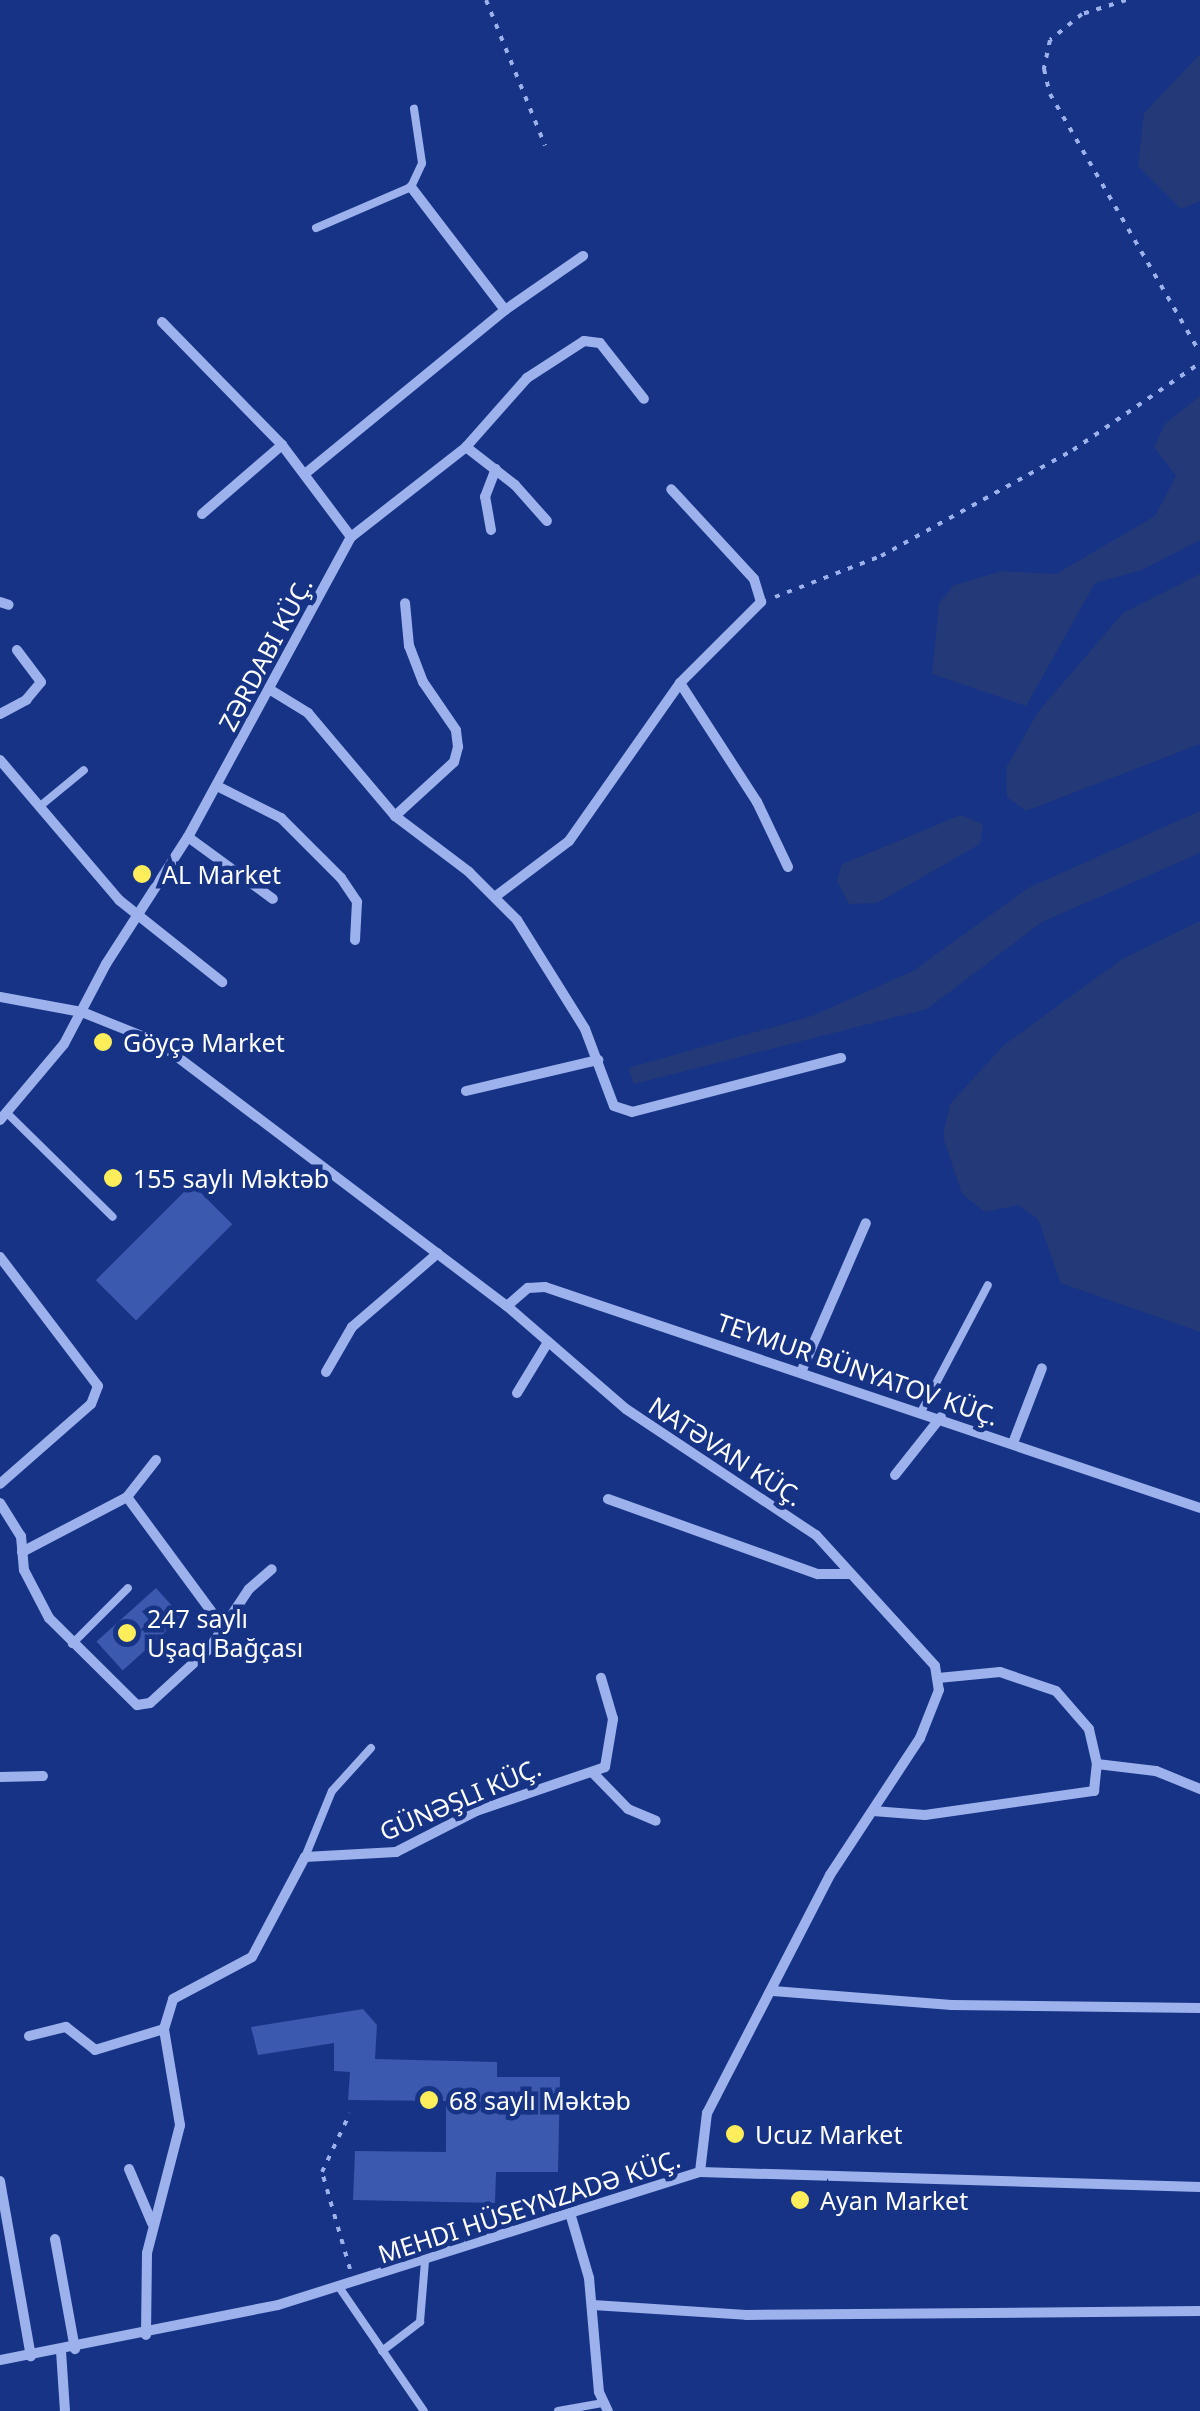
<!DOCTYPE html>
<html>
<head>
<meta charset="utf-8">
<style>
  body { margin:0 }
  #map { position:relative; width:1200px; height:2411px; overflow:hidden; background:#173386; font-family:"Noto Sans",sans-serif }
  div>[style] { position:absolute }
  .water>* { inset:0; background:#243977 }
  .building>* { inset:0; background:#3b59ae; transform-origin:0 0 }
  .path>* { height:4px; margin-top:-2px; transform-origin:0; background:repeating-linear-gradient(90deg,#9db2ed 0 5px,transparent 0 13px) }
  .lane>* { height:8px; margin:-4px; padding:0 4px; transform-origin:4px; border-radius:4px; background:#9db2ed }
  .street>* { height:10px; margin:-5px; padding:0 5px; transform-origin:5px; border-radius:5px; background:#9db2ed }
  .dots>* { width:28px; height:28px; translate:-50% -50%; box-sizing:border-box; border:5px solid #173386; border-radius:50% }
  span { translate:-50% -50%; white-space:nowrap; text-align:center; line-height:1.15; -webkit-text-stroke:9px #173386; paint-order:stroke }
  .street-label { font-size:25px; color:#fff }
  .poi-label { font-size:25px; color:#fff }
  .left { translate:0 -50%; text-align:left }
</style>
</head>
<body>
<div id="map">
  <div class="water">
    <div style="clip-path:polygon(1200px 54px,1200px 201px,1181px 209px,1138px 166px,1144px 113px)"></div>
    <div style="clip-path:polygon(1200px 396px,1200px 540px,1142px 570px,1095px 583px,1026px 706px,932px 674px,939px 603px,954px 585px,1002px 571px,1056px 574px,1155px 516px,1176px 476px,1154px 447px,1165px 424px)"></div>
    <div style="clip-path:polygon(1200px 574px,1200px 744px,1026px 811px,1007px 797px,1006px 768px,1038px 712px,1123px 613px)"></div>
    <div style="clip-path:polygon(1200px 811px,1200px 853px,1042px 922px,927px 1009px,634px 1084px,628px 1068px,812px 1016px,913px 971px,1028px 888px)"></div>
    <div style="clip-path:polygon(961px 815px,983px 824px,980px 844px,877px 903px,849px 904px,837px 881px,842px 864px)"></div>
    <div style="clip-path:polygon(1200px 921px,1200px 1332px,1061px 1283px,1038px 1219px,1018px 1205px,985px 1212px,962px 1194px,943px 1137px,950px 1104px,1004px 1045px,1122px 959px)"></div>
  </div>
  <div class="building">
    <div style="left:192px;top:1184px;width:57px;height:136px;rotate:45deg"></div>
    <div style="left:156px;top:1588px;width:39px;height:80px;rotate:48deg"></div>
    <div style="clip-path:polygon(363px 2009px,377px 2025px,375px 2059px,497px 2062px,497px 2077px,560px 2077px,558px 2172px,496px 2172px,495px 2203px,353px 2200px,355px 2151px,446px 2152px,446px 2101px,348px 2100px,350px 2072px,334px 2071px,334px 2043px,258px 2055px,251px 2027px)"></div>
  </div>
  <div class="path">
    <div style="left:486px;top:0;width:157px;rotate:67.9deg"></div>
    <div style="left:1126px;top:0;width:46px;rotate:162.3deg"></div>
    <div style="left:1082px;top:14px;width:41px;rotate:140.9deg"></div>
    <div style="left:1050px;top:40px;width:30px;rotate:102deg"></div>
    <div style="left:1044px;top:69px;width:26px;rotate:77deg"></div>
    <div style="left:1050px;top:94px;width:299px;rotate:59.9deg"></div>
    <div style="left:775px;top:597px;width:114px;rotate:-21.1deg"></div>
    <div style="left:881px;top:556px;width:219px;rotate:-28.9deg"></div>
    <div style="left:1073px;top:450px;width:154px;rotate:-34.4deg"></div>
    <div style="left:350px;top:2269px;width:101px;rotate:-106.1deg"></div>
    <div style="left:322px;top:2172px;width:65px;rotate:-64.6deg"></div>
  </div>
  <div class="lane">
    <div style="left:316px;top:228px;width:103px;rotate:-23.3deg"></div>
    <div style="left:411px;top:187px;width:26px;rotate:-65deg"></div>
    <div style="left:422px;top:163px;width:55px;rotate:-98.4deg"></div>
    <div style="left:39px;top:807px;width:58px;rotate:-39.4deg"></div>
    <div style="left:7px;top:1113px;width:148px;rotate:44.5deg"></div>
    <div style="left:922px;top:1410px;width:141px;rotate:-62.2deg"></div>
    <div style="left:72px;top:1644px;width:79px;rotate:-45deg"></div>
    <div style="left:305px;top:1857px;width:71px;rotate:-67.8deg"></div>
    <div style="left:332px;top:1791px;width:58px;rotate:-47.8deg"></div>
    <div style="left:339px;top:2287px;width:150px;rotate:55.6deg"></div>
    <div style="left:382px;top:2351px;width:48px;rotate:-37.3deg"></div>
    <div style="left:420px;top:2322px;width:61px;rotate:-85.3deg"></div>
    <div style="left:558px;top:2411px;width:46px;rotate:-10.1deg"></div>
  </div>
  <div class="street">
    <div style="left:411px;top:187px;width:155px;rotate:52.6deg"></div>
    <div style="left:162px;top:322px;width:172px;rotate:45.7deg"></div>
    <div style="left:282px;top:445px;width:115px;rotate:53.1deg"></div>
    <div style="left:466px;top:447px;width:62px;rotate:37.8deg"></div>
    <div style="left:515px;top:485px;width:48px;rotate:48.4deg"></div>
    <div style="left:306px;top:473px;width:257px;rotate:-39.3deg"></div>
    <div style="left:505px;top:310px;width:95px;rotate:-34.7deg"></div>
    <div style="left:202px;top:514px;width:106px;rotate:-40.8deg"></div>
    <div style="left:491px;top:530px;width:34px;rotate:-100deg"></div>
    <div style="left:485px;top:497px;width:30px;rotate:-69deg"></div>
    <div style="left:0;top:602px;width:9px;rotate:18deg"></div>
    <div style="left:680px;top:683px;width:142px;rotate:57.1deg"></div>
    <div style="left:757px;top:802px;width:72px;rotate:64.5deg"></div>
    <div style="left:269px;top:689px;width:46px;rotate:31.6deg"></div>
    <div style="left:308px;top:713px;width:135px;rotate:49.8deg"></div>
    <div style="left:395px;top:816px;width:93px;rotate:37.1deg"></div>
    <div style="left:469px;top:872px;width:68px;rotate:45deg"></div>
    <div style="left:517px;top:920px;width:128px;rotate:58deg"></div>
    <div style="left:585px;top:1029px;width:82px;rotate:69.4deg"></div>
    <div style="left:614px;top:1106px;width:19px;rotate:18deg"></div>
    <div style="left:632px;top:1112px;width:216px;rotate:-14.5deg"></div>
    <div style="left:0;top:714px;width:30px;rotate:-28deg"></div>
    <div style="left:26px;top:700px;width:23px;rotate:-50deg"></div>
    <div style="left:41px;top:682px;width:40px;rotate:-127deg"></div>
    <div style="left:0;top:760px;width:184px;rotate:49.6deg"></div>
    <div style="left:119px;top:900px;width:132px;rotate:38.5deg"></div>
    <div style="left:217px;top:786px;width:72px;rotate:26.6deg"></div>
    <div style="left:281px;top:818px;width:85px;rotate:45deg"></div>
    <div style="left:341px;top:878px;width:29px;rotate:56deg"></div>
    <div style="left:357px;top:902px;width:38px;rotate:93deg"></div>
    <div style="left:395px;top:816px;width:80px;rotate:-42.5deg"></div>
    <div style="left:454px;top:762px;width:16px;rotate:-75deg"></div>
    <div style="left:458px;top:747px;width:17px;rotate:-97deg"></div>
    <div style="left:456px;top:730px;width:58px;rotate:-124.5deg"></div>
    <div style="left:423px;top:682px;width:39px;rotate:-111deg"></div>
    <div style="left:409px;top:646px;width:43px;rotate:-95.3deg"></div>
    <div style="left:188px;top:837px;width:105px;rotate:36.1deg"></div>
    <div style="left:496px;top:896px;width:91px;rotate:-37deg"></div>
    <div style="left:569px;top:841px;width:193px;rotate:-54.9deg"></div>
    <div style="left:680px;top:683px;width:115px;rotate:-45deg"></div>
    <div style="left:761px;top:602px;width:24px;rotate:-107deg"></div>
    <div style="left:754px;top:579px;width:122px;rotate:-132.7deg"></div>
    <div style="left:0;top:997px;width:83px;rotate:10.4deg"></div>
    <div style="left:82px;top:1012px;width:83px;rotate:21.9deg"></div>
    <div style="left:159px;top:1043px;width:436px;rotate:37.1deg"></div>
    <div style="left:507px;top:1306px;width:157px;rotate:40.9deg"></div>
    <div style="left:626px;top:1409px;width:228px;rotate:33.6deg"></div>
    <div style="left:816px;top:1535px;width:177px;rotate:47.7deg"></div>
    <div style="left:935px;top:1666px;width:24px;rotate:81deg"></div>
    <div style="left:939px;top:1690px;width:52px;rotate:111.6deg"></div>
    <div style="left:920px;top:1738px;width:164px;rotate:123.3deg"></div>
    <div style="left:830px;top:1875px;width:268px;rotate:117.3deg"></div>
    <div style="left:707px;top:2113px;width:59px;rotate:96.8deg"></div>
    <div style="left:466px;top:1091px;width:136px;rotate:-13.2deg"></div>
    <div style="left:0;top:1120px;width:99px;rotate:-49.9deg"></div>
    <div style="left:64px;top:1044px;width:90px;rotate:-62.3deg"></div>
    <div style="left:106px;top:964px;width:151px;rotate:-57.2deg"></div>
    <div style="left:188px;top:837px;width:341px;rotate:-61.5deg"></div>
    <div style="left:351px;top:537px;width:146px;rotate:-38deg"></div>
    <div style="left:466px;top:447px;width:92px;rotate:-48.5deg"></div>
    <div style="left:527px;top:378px;width:68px;rotate:-33deg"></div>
    <div style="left:584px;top:341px;width:16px;rotate:7deg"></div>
    <div style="left:600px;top:343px;width:71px;rotate:51.8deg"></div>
    <div style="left:0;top:1257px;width:162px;rotate:52.8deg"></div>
    <div style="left:98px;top:1386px;width:19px;rotate:111deg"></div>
    <div style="left:91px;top:1404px;width:121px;rotate:138.7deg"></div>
    <div style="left:507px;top:1306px;width:28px;rotate:-41deg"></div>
    <div style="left:528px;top:1288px;width:17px;rotate:-3deg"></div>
    <div style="left:545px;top:1287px;width:691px;rotate:18.64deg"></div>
    <div style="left:802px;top:1370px;width:160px;rotate:-66.5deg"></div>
    <div style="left:326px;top:1372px;width:52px;rotate:-60deg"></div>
    <div style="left:352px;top:1327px;width:113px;rotate:-40.7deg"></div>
    <div style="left:517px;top:1393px;width:60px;rotate:-58.7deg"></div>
    <div style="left:1013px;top:1443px;width:80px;rotate:-68.9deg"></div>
    <div style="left:895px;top:1475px;width:74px;rotate:-51.6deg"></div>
    <div style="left:127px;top:1497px;width:47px;rotate:-51.9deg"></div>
    <div style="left:608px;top:1499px;width:223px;rotate:19.7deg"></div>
    <div style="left:818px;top:1574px;width:31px"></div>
    <div style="left:0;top:1503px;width:39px;rotate:58deg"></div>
    <div style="left:21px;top:1536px;width:34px;rotate:85deg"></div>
    <div style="left:24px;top:1570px;width:54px;rotate:62.5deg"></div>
    <div style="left:49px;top:1618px;width:124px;rotate:44.7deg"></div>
    <div style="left:137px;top:1705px;width:13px;rotate:-9deg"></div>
    <div style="left:150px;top:1703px;width:80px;rotate:-42.5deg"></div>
    <div style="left:209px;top:1649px;width:72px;rotate:-56.3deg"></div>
    <div style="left:249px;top:1589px;width:30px;rotate:-41deg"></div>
    <div style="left:22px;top:1552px;width:119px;rotate:-27.6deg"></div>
    <div style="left:127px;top:1497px;width:165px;rotate:53.6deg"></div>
    <div style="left:1097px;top:1764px;width:59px;rotate:6.8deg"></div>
    <div style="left:1156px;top:1771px;width:48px;rotate:22.2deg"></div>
    <div style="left:594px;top:1774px;width:49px;rotate:45.8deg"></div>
    <div style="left:628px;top:1809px;width:30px;rotate:23deg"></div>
    <div style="left:0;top:1777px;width:43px;rotate:-1.3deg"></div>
    <div style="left:873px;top:1811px;width:52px;rotate:4.4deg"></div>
    <div style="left:925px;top:1815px;width:171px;rotate:-8.1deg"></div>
    <div style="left:1094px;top:1791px;width:27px;rotate:-84deg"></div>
    <div style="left:1097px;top:1764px;width:36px;rotate:-103deg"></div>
    <div style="left:1089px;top:1729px;width:50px;rotate:-131deg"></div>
    <div style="left:1056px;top:1691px;width:59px;rotate:-161.3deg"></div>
    <div style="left:1000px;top:1672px;width:62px;rotate:174.5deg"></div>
    <div style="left:773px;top:1991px;width:179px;rotate:4.5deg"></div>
    <div style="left:951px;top:2005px;width:249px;rotate:0.7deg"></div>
    <div style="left:29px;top:2036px;width:38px;rotate:-14deg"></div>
    <div style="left:66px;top:2027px;width:37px;rotate:38deg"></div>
    <div style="left:95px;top:2050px;width:72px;rotate:-16.9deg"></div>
    <div style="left:129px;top:2169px;width:59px;rotate:66.9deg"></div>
    <div style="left:0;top:2181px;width:178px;rotate:80deg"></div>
    <div style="left:570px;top:2213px;width:68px;rotate:73.7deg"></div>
    <div style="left:589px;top:2278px;width:114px;rotate:85deg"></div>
    <div style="left:599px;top:2392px;width:21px;rotate:65deg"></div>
    <div style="left:55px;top:2239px;width:112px;rotate:79.7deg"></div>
    <div style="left:593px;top:2305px;width:153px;rotate:3.7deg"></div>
    <div style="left:746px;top:2315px;width:454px;rotate:-0.5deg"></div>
    <div style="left:146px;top:2335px;width:82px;rotate:-89.3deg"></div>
    <div style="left:147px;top:2253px;width:132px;rotate:-75.5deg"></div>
    <div style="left:180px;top:2125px;width:97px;rotate:-99.5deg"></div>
    <div style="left:164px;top:2029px;width:31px;rotate:-73deg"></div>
    <div style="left:173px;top:1999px;width:89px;rotate:-28deg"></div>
    <div style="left:252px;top:1957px;width:113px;rotate:-62.1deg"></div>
    <div style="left:305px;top:1857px;width:91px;rotate:-3.1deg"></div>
    <div style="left:396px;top:1852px;width:90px;rotate:-27.1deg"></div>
    <div style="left:476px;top:1811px;width:136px;rotate:-18.8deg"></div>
    <div style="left:605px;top:1767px;width:49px;rotate:-80.5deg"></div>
    <div style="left:613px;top:1719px;width:43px;rotate:-106.3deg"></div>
    <div style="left:61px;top:2351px;width:60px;rotate:86.2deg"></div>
    <div style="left:0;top:2360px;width:283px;rotate:-11.2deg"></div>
    <div style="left:278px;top:2305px;width:442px;rotate:-17.5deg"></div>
    <div style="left:700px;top:2172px;width:500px;rotate:1.72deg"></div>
  </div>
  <div class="dots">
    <div style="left:142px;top:874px;background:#ffee59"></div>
    <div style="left:103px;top:1042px;background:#ffee59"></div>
    <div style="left:113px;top:1178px;background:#ffee59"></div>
    <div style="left:127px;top:1633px;background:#ffee59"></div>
    <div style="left:429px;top:2100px;background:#ffee59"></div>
    <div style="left:735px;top:2134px;background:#ffee59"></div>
    <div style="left:800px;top:2200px;background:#ffee59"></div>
  </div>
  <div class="street-label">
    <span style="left:265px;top:654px;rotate:-62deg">ZƏRDABI KÜÇ.</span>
    <span style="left:858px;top:1369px;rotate:19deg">TEYMUR BÜNYATOV KÜÇ.</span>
    <span style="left:726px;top:1451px;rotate:33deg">NATƏVAN KÜÇ.</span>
    <span style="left:460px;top:1799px;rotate:-23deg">GÜNƏŞLI KÜÇ.</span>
    <span style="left:529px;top:2206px;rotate:-18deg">MEHDI HÜSEYNZADƏ KÜÇ.</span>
  </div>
  <div class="poi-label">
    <span class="left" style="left:162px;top:874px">AL Market</span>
    <span class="left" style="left:123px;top:1042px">Göyçə Market</span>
    <span class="left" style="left:133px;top:1178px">155 saylı Məktəb</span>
    <span class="left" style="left:147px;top:1633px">247 saylı<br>Uşaq Bağçası</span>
    <span class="left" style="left:449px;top:2100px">68 saylı Məktəb</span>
    <span class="left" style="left:755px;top:2134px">Ucuz Market</span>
    <span class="left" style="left:820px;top:2200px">Ayan Market</span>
  </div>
</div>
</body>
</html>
